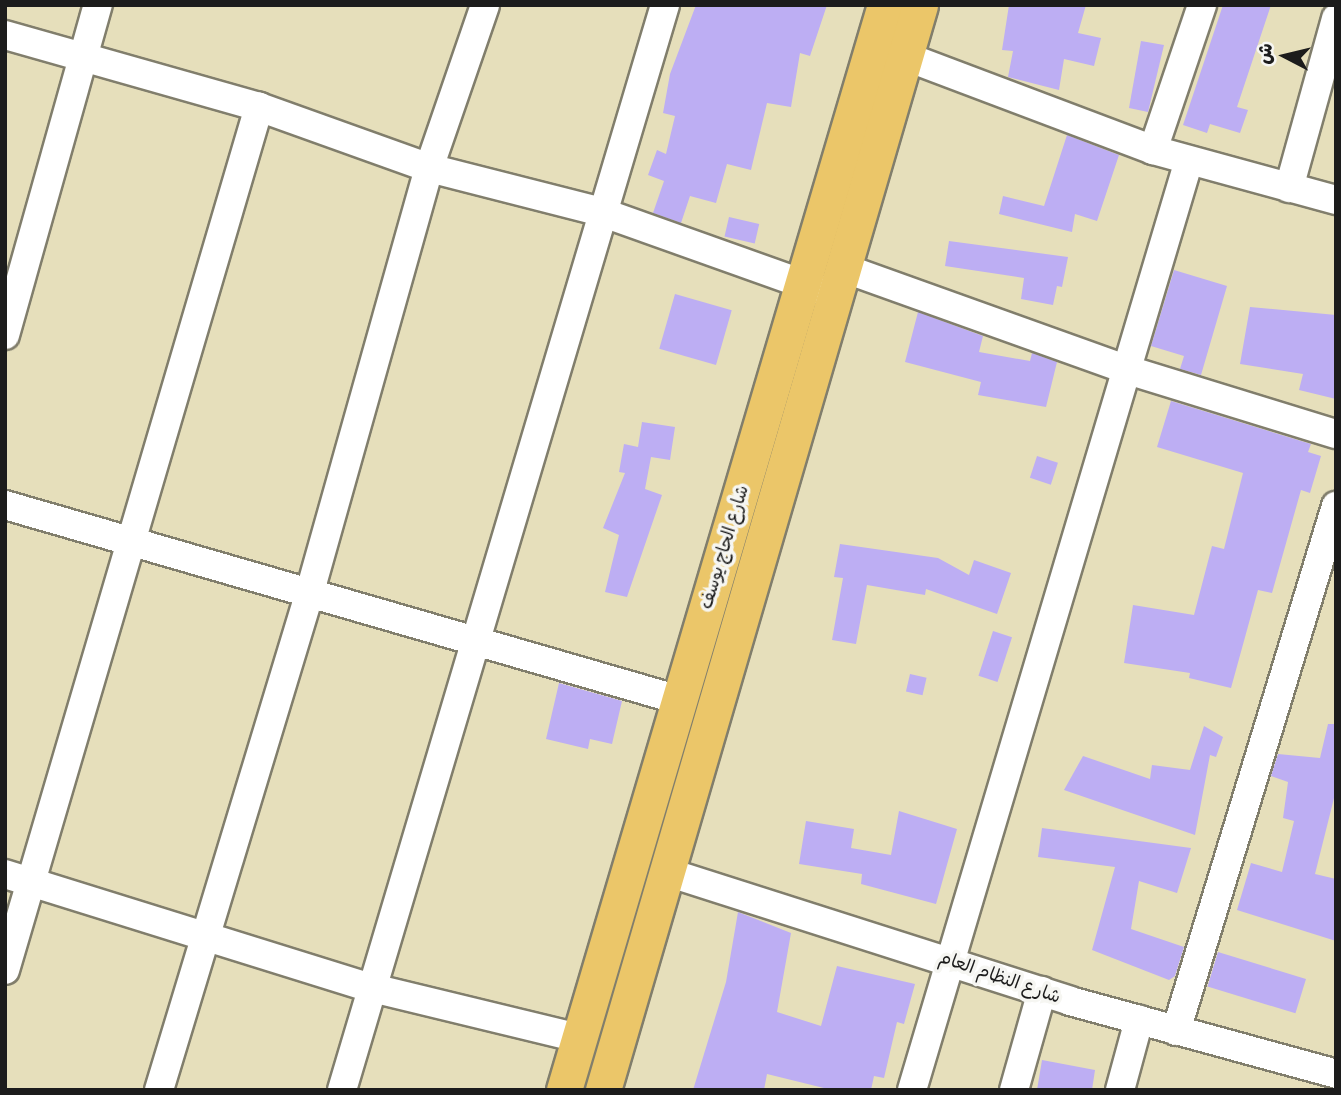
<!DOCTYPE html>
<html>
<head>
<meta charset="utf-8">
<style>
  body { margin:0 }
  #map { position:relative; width:1341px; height:1095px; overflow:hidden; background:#e6dfbb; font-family:Delius,"Playpen Sans Arabic",sans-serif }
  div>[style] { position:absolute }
  .building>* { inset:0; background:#bdaef3; transform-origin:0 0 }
  .roads { filter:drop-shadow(2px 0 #817e6c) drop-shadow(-2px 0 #817e6c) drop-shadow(0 2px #817e6c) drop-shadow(0 -2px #817e6c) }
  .minor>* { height:28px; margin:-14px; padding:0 14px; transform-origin:14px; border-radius:14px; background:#fff }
  .major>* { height:35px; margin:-17.5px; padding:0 17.5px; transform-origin:17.5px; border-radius:17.5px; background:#ebc669 }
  span { translate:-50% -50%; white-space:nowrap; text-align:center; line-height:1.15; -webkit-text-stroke:7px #f6f6f2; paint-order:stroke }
  .street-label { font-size:18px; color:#1c1c1c }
  .frame { position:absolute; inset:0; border:7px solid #1c1c1c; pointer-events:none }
  .north { position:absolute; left:1250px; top:21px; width:70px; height:70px; -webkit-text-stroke:5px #f6f6f2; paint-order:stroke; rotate:277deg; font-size:19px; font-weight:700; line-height:28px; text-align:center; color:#1c1c1c }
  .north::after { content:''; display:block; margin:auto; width:24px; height:32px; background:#1c1c1c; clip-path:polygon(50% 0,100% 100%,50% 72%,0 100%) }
</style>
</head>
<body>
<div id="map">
  <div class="building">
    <div style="clip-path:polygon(696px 5px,827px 5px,810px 56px,800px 53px,791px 107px,767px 103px,751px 170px,727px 164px,716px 203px,690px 196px,681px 223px,653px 213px,664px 181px,648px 175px,657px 150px,666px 154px,675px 116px,663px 113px,670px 74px)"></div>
    <div style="clip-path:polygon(1009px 5px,1086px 5px,1078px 33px,1101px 38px,1094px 66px,1064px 59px,1059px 90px,1008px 77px,1013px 51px,1002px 50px)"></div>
    <div style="clip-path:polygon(1223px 5px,1271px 5px,1237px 107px,1248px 110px,1240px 133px,1210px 124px,1207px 133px,1183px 125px)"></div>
    <div style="clip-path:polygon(1141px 41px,1164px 45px,1148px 112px,1129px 108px)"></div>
    <div style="clip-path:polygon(1067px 135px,1119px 155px,1097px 221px,1075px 214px,1072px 232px,999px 214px,1003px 196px,1044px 206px)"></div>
    <div style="left:729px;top:217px;width:31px;height:20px;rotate:13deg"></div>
    <div style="clip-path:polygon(949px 241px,1068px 257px,1062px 287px,1057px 286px,1053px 305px,1021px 299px,1024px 278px,945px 266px)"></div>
    <div style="clip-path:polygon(1174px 270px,1227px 286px,1201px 375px,1180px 369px,1184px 356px,1151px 346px)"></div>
    <div style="left:675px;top:294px;width:59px;height:57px;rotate:16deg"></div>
    <div style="clip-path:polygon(1250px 307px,1336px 315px,1336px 399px,1299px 390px,1303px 374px,1240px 364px)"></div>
    <div style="clip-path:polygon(918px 312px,983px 336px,979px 352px,1030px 361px,1032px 353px,1057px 362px,1046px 407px,978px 395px,981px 382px,905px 362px)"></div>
    <div style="clip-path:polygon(1171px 401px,1311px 444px,1308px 452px,1321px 456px,1310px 493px,1301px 490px,1272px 593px,1258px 590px,1231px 688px,1189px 678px,1190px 673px,1124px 663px,1133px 605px,1194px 615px,1212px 546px,1224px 549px,1243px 473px,1157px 447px)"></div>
    <div style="clip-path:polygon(642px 422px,675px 427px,670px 460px,651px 457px,645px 489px,662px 495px,627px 597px,605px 592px,619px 535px,603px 528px,625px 473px,619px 472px,624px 444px,638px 447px)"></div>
    <div style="left:1037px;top:456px;width:22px;height:23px;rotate:18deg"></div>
    <div style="clip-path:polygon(840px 544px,938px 558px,969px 575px,974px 560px,1011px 573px,997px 614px,926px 589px,925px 595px,867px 585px,856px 644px,832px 640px,843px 578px,834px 577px)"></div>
    <div style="left:993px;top:631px;width:20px;height:47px;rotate:18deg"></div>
    <div style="left:910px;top:674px;width:17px;height:18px;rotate:13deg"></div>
    <div style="clip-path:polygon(559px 683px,622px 701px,612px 744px,590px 739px,588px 749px,546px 739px)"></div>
    <div style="clip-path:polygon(1328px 724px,1336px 724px,1336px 790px,1315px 874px,1336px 879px,1336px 941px,1237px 910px,1251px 863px,1282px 872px,1294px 821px,1283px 818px,1288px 782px,1271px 776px,1278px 754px,1320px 758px)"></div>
    <div style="clip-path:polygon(1204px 726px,1223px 737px,1216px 757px,1210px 755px,1195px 835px,1064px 790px,1083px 756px,1150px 779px,1152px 765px,1190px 770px)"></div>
    <div style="clip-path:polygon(899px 811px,957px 829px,936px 904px,861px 884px,862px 874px,799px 864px,806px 821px,854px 829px,851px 848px,891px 855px)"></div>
    <div style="clip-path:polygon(1042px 828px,1191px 848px,1177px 893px,1139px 881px,1131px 929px,1184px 947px,1175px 976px,1169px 980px,1092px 950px,1115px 867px,1038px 857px)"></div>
    <div style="clip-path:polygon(738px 912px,791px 933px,777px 1012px,821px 1026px,837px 966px,915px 984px,904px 1024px,897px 1022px,884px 1078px,874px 1076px,871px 1090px,832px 1090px,767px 1074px,764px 1090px,693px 1090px,726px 982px)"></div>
    <div style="left:1218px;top:952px;width:92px;height:36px;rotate:17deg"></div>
    <div style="clip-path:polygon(1042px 1060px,1095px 1070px,1092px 1090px,1037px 1090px)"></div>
  </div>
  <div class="roads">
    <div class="minor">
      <div style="left:5px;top:35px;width:264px;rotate:15.8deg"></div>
      <div style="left:259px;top:107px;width:181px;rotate:19.7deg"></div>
      <div style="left:429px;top:168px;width:178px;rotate:14.3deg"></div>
      <div style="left:601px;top:212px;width:232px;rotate:19.6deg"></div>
      <div style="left:886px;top:49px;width:285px;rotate:20.7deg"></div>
      <div style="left:1153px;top:150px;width:190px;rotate:15.3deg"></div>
      <div style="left:1153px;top:150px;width:153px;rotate:-71.3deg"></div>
      <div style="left:1289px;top:188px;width:176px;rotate:-74.5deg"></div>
      <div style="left:846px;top:269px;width:303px;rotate:19.7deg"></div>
      <div style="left:1131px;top:371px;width:214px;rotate:17.1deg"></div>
      <div style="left:5px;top:335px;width:343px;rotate:-74.3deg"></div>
      <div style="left:5px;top:505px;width:698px;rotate:16.13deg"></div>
      <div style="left:667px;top:872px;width:423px;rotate:17.7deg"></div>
      <div style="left:1070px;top:1001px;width:276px;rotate:15.3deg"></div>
      <div style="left:5px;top:874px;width:384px;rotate:17.3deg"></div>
      <div style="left:372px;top:988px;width:213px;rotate:13.6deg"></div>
      <div style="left:5px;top:970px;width:900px;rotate:-73.6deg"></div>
      <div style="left:1176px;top:1031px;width:549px;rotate:-73.05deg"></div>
      <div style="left:159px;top:1090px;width:517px;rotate:-73.14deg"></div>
      <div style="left:309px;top:595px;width:444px;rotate:-74.3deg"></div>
      <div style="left:429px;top:168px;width:172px;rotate:-71deg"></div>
      <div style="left:342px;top:1090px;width:1132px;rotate:-73.42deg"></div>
      <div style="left:912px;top:1090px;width:970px;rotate:-73.41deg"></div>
      <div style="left:1014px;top:1090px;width:103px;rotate:-74.2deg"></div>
      <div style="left:1120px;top:1090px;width:73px;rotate:-74.8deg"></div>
    </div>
    <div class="major">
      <div style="left:564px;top:1090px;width:1131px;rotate:-73.52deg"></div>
      <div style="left:603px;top:1090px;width:1130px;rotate:-73.71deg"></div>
    </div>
  </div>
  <div class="street-label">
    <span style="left:724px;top:547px;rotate:-73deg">شارع الحاج يوسف</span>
    <span style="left:1000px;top:977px;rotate:19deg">شارع النظام العام</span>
  </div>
  <div class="frame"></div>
  <div class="north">ش</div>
</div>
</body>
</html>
